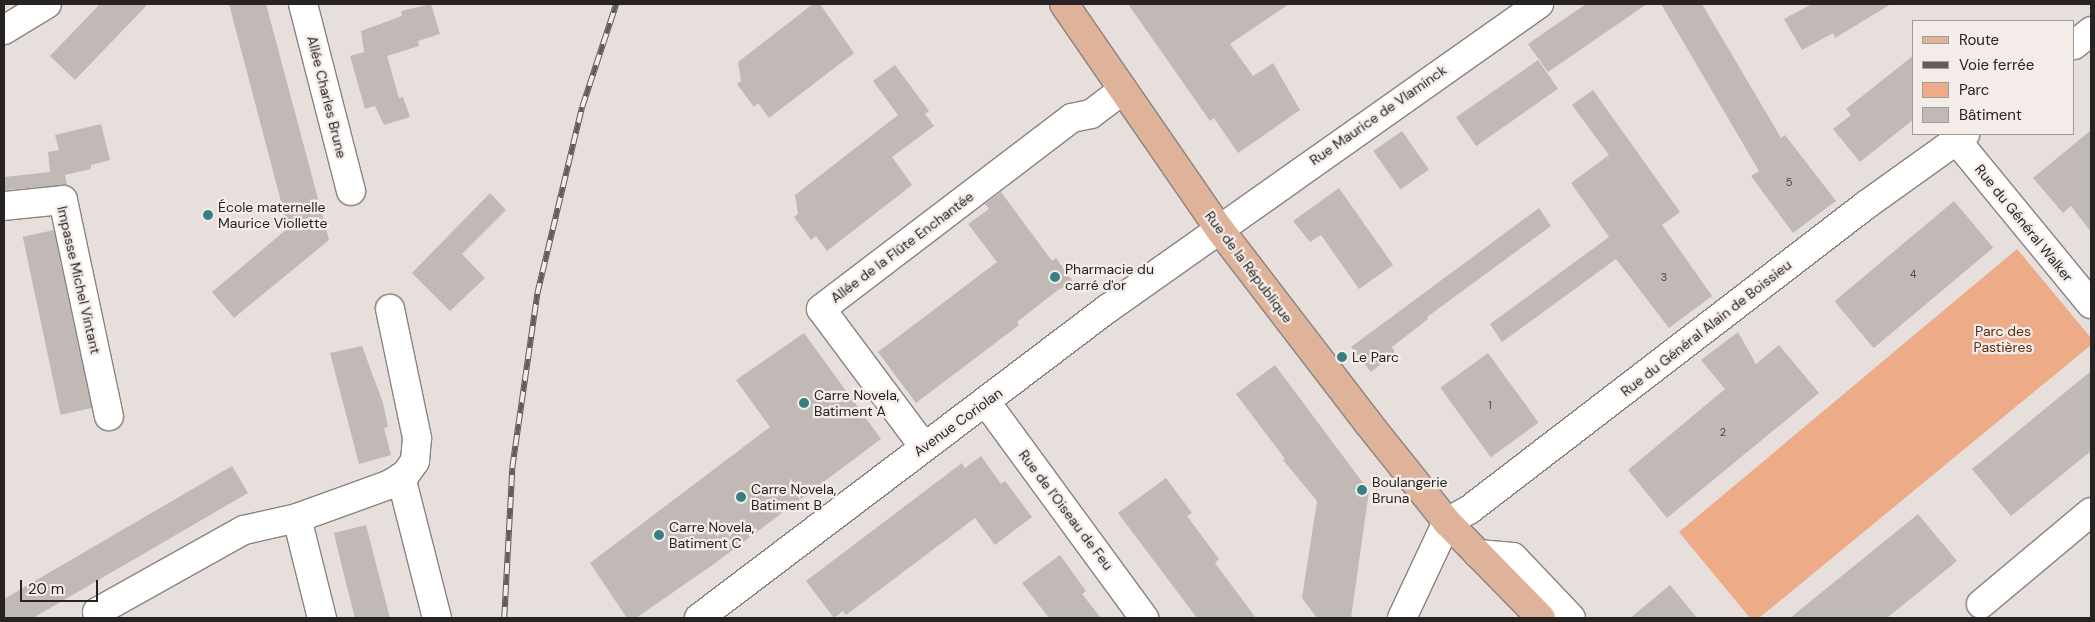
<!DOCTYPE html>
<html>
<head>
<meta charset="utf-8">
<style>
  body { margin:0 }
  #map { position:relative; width:2095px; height:622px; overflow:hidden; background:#e6dfdb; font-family:"DM Sans",sans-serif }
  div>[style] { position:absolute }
  .green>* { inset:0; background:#edab88 }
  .building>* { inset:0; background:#c1b9b6; transform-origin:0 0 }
  .roads { filter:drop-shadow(1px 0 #8a8380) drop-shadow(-1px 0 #8a8380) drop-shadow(0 1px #8a8380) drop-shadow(0 -1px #8a8380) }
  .minor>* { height:28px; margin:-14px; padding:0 14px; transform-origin:14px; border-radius:14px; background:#fff }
  .major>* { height:28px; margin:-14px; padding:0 14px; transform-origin:14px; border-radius:14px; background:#dfb39a }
  .rail>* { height:5.5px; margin-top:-2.75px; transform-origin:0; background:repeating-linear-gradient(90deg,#f3ece8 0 11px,#615d5b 0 22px); box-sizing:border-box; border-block:1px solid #615d5b }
  .dots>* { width:14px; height:14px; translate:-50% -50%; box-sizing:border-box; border:2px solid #f3ece8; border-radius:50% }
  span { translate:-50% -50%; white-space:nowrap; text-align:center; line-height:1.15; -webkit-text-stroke:4.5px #f3ece8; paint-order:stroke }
  .number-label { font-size:11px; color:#4d4847 }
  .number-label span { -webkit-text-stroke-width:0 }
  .street-label { font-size:14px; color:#262322 }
  .poi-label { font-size:14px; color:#262322 }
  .left { translate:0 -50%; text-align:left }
  .park-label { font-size:14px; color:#5f2f12 }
  .frame { position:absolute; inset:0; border:5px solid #262322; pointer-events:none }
  .legend { position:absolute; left:1912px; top:20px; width:162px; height:115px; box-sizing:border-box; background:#f3ece8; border:1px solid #a19c99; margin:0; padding:6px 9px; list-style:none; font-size:15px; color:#262322 }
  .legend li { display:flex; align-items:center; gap:10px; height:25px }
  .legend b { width:25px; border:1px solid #a19c99 }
  .scale { position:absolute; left:20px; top:580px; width:78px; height:22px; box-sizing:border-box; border:2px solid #262322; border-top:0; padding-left:6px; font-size:15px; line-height:18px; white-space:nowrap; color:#262322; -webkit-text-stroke:4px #f3ece8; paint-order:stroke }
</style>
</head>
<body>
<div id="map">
  <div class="green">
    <div style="clip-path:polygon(2017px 249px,2091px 338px,2091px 345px,1759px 618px,1750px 618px,1679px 532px)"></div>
  </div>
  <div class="building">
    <div style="clip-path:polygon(100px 4px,148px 4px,75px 80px,50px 56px)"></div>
    <div style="clip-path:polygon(229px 4px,266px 4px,329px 240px,234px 318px,212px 292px,288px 228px)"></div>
    <div style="clip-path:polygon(431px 4px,440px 34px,418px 41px,419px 46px,387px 56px,399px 98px,403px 97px,410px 117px,384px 125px,375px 106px,365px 109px,350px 56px,364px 52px,361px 31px,402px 16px,401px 11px)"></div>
    <div style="clip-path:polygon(813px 4px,820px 4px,854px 53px,769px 118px,758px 103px,754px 107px,737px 84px,741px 81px,738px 62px)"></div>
    <div style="clip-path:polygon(1128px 4px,1289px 4px,1230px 44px,1253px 76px,1273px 63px,1300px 110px,1238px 153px,1214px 118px,1210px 121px)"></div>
    <div style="clip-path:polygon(1586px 4px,1647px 4px,1548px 72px,1528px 44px)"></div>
    <div style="clip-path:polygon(1661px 4px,1702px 4px,1781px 138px,1785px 135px,1836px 201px,1793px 233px,1751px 176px,1759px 171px)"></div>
    <div style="clip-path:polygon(1812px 4px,1891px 4px,1835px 38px,1833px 33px,1802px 50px,1784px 19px)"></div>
    <div style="clip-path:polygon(1914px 55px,1914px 119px,1860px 162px,1833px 129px,1851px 115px,1846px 109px)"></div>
    <div style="left:1538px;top:60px;width:35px;height:100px;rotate:55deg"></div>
    <div style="clip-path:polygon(895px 65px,929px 111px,925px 114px,934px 126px,892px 157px,912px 185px,827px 251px,816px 236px,811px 240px,794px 217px,798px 214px,795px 195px,898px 115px,873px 81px)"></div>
    <div style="clip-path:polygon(1593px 90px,1680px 212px,1662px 225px,1712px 296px,1669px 328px,1616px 259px,1502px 342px,1490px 324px,1609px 237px,1571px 183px,1609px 155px,1572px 105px)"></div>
    <div style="clip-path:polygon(101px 124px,110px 160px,91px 165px,91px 169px,65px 175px,67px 185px,4px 190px,4px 177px,50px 172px,48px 152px,59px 150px,55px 135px)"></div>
    <div style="clip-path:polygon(2091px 130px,2091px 232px,2071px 206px,2063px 213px,2033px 178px)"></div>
    <div style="left:1402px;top:131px;width:47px;height:35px;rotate:55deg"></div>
    <div style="clip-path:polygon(1339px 188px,1393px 265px,1359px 289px,1321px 235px,1310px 242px,1293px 221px)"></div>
    <div style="clip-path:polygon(1001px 192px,1052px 261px,1056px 258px,1074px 283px,1058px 290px,1017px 322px,1019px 325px,916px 403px,878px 352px,997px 262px,968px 224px,989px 209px,985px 204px)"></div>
    <div style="clip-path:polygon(490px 193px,506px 210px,462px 254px,485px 278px,450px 311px,412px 273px)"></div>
    <div style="left:1954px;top:201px;width:61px;height:156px;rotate:50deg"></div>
    <div style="clip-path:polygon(1539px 208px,1551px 226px,1427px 317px,1428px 319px,1392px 347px,1395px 353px,1371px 372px,1351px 347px)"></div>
    <div style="left:54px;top:230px;width:182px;height:32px;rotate:78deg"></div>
    <div style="clip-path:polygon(1738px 332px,1756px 364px,1779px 345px,1819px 393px,1667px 518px,1628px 470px,1725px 389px,1701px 360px)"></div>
    <div style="clip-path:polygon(804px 333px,881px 439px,711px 566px,636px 618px,627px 618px,590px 563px,770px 427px,736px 380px)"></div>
    <div style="clip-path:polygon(362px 346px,383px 403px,388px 427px,384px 428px,391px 455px,359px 464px,330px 353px)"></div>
    <div style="left:1488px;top:353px;width:86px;height:59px;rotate:54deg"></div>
    <div style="clip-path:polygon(1275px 365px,1369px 491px,1351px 618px,1317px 618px,1302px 598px,1317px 501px,1283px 460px,1285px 459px,1236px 394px)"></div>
    <div style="clip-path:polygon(2091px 371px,2091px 451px,2011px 516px,1972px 469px)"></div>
    <div style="clip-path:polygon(981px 456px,1001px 484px,1005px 481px,1032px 517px,995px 545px,975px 518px,846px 615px,843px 611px,834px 618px,806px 581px,962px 463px,965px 468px)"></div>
    <div style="clip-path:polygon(232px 466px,248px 493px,33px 618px,4px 618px,4px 599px)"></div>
    <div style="clip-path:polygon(1166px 478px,1192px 513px,1187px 516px,1219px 559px,1215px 563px,1256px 618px,1197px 618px,1118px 513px)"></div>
    <div style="clip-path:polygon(1918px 514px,1957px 561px,1887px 618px,1790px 618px)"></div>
    <div style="clip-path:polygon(366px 525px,390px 618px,355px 618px,342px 567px,334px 533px)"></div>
    <div style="clip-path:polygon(1060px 555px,1086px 591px,1082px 594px,1101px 618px,1049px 618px,1022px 583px)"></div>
    <div style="clip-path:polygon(1670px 585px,1697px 618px,1630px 618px)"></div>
  </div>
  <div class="roads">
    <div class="minor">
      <div style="left:303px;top:4px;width:193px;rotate:75.6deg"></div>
      <div style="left:4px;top:30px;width:50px;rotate:-31.2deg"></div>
      <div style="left:2074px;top:45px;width:22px;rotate:-39deg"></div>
      <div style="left:1957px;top:141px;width:211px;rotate:50.6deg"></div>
      <div style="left:4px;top:206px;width:59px;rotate:-5.8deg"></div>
      <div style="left:63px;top:200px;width:221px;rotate:78deg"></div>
      <div style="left:986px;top:402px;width:268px;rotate:53.8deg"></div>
      <div style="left:924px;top:447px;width:172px;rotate:-126.7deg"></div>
      <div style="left:821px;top:309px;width:315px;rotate:-37.3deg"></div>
      <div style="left:1072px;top:118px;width:19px;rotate:-12deg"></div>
      <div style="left:1091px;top:114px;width:40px;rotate:-37deg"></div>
      <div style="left:401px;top:477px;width:146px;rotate:75.7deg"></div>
      <div style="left:297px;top:518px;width:97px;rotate:-19.9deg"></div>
      <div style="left:388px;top:485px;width:20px;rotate:-30deg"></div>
      <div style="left:405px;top:475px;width:17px;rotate:-54deg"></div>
      <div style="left:415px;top:461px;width:23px;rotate:-85deg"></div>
      <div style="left:417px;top:438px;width:132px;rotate:-101.8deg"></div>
      <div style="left:1478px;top:554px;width:35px;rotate:5deg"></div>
      <div style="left:1513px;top:557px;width:84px;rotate:46.4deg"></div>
      <div style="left:1981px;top:604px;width:143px;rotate:-39.9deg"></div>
      <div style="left:97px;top:612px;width:168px;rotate:-29.2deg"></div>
      <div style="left:244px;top:530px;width:54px;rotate:-12.8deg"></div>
      <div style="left:297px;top:518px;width:103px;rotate:76deg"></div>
      <div style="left:699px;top:618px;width:512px;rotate:-37.14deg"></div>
      <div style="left:1107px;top:309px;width:529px;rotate:-35.22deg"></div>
      <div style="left:1402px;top:618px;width:106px;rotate:-64.9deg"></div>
      <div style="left:1447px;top:522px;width:25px;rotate:-29deg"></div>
      <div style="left:1469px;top:510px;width:501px;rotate:-37.53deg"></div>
      <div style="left:1866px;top:205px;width:122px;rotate:-35.6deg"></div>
    </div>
    <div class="major">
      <div style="left:1064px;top:4px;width:275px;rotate:55.4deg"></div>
      <div style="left:1220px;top:230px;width:243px;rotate:52.5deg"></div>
      <div style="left:1368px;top:423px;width:127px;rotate:51.4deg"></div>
      <div style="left:1447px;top:522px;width:134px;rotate:45.6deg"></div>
    </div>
  </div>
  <div class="rail">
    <div style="left:504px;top:618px;width:150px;rotate:-86.9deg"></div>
    <div style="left:512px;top:468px;width:176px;rotate:-81.8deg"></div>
    <div style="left:537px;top:294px;width:192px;rotate:-76.5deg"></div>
    <div style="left:582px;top:107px;width:108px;rotate:-71.7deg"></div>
  </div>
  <div class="dots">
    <div style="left:208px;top:215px;background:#378082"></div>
    <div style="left:1055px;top:277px;background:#378082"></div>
    <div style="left:1342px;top:357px;background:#378082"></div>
    <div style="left:804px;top:403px;background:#378082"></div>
    <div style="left:1362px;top:490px;background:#378082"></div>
    <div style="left:741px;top:497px;background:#378082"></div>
    <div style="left:659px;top:535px;background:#378082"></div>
  </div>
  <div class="number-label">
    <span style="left:1789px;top:182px">5</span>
    <span style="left:1913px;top:274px">4</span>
    <span style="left:1664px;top:277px">3</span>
    <span style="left:1490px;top:405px">1</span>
    <span style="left:1723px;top:432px">2</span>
  </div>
  <div class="street-label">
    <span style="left:327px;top:97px;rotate:76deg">Allée Charles Brune</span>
    <span style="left:1378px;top:115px;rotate:-35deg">Rue Maurice de Vlaminck</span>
    <span style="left:2024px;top:223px;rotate:51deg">Rue du Général Walker</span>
    <span style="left:902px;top:247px;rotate:-37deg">Allée de la Flûte Enchantée</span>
    <span style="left:1249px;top:267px;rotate:53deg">Rue de la République</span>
    <span style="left:79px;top:280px;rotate:77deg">Impasse Michel Vintant</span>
    <span style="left:1706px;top:328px;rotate:-38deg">Rue du Général Alain de Boissieu</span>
    <span style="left:958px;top:422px;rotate:-36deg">Avenue Coriolan</span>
    <span style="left:1066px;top:510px;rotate:53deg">Rue de l'Oiseau de Feu</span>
  </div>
  <div class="poi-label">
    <span class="left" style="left:218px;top:215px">École maternelle<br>Maurice Viollette</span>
    <span class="left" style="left:1065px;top:277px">Pharmacie du<br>carré d'or</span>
    <span class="left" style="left:1352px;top:357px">Le Parc</span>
    <span class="left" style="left:814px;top:403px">Carre Novela,<br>Batiment A</span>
    <span class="left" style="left:1372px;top:490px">Boulangerie<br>Bruna</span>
    <span class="left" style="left:751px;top:497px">Carre Novela,<br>Batiment B</span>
    <span class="left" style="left:669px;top:535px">Carre Novela,<br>Batiment C</span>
  </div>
  <div class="park-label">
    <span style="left:2003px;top:339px">Parc des<br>Pastières</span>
  </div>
  <div class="frame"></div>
  <ul class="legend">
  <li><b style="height:6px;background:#dfb39a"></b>Route</li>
  <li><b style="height:6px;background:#615d5b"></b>Voie ferrée</li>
  <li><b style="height:14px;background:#edab88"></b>Parc</li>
  <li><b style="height:14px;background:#c1b9b6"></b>Bâtiment</li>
  </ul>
  <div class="scale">20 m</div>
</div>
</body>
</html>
